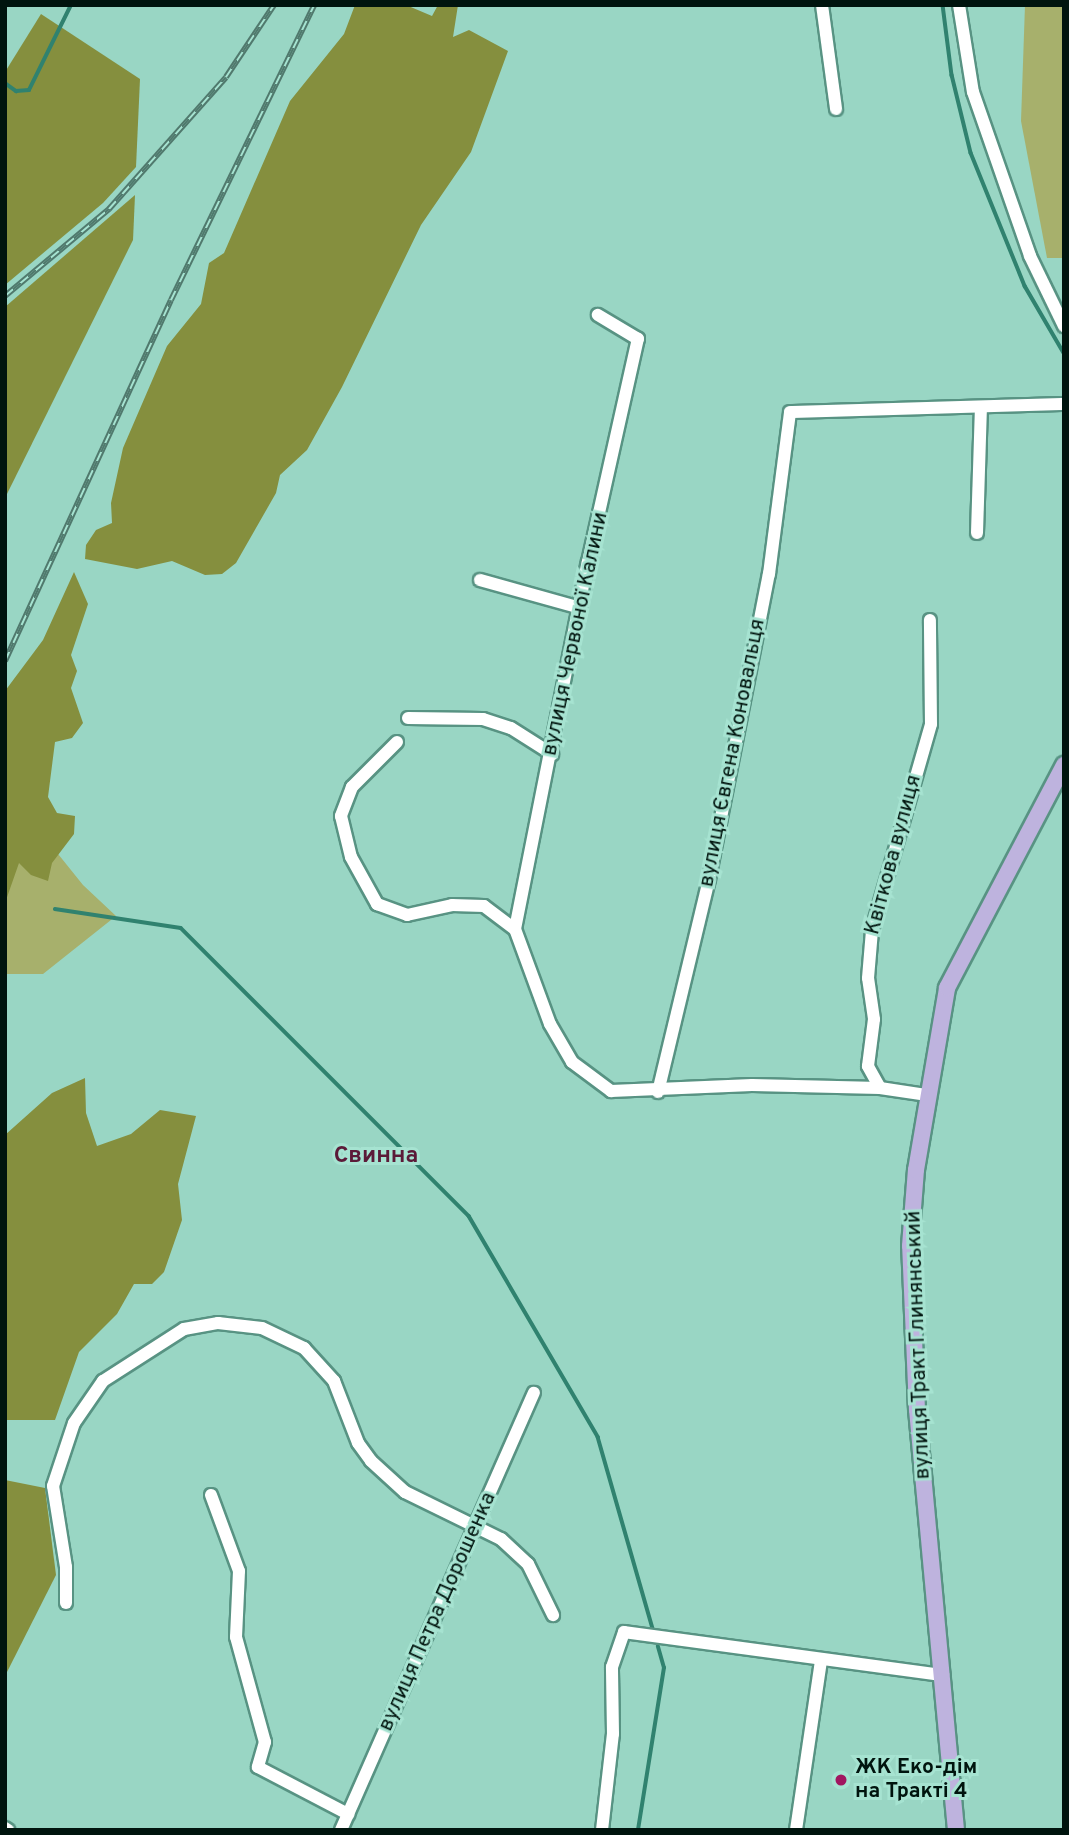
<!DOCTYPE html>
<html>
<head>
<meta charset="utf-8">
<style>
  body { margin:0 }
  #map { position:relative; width:1069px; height:1835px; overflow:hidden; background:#99d6c4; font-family:Overpass,sans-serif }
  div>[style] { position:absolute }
  .green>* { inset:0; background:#a7b06c }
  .forest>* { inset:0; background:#858f3e }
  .stream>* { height:3.5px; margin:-1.75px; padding:0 1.75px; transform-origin:1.75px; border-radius:1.75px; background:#30826f }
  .roads { filter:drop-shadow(2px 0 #589383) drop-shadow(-2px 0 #589383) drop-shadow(0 2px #589383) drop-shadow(0 -2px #589383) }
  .minor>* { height:12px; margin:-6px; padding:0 6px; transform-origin:6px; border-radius:6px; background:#fff }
  .major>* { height:16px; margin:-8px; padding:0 8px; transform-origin:8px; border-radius:8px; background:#beb3de }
  .rail>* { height:6px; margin-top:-3px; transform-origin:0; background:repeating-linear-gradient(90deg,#a6e3d1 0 10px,#50796d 0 20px); box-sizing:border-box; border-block:2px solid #50796d }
  .dots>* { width:19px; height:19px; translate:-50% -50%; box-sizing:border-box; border:4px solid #a6e3d1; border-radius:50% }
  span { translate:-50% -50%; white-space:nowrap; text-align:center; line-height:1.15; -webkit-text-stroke:6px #a6e3d1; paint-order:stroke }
  .street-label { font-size:21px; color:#00140e }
  .poi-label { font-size:21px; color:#00140e; font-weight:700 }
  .left { translate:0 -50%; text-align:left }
  .neighbourhood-label { font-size:23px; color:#5b1a38; font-weight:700 }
  .frame { position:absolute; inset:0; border:7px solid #00140e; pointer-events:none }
</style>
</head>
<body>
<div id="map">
  <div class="green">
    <div style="clip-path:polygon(1025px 5px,1064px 5px,1064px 258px,1047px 258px,1021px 121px)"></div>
    <div style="clip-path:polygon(5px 788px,83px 885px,116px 916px,43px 974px,5px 974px)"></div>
  </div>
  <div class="forest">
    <div style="clip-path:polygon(355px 5px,406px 5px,432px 16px,438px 5px,458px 5px,453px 37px,469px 30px,508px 51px,471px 152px,421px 225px,342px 387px,307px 450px,280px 475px,276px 493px,236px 563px,222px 574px,205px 575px,172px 561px,137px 569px,85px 559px,86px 545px,96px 530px,112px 523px,111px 503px,123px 448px,167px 346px,201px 304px,209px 263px,224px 253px,290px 101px,344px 34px)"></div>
    <div style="clip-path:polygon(41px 14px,140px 79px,136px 167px,103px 203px,5px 285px,5px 72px)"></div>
    <div style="clip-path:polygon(135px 195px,133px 240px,5px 498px,5px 307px)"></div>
    <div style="clip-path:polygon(74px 572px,88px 604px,71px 655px,77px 671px,71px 688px,83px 723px,72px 738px,55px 742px,48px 797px,57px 813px,75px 816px,74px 834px,52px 863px,48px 881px,31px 875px,19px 863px,5px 903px,5px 691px,43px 640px)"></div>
    <div style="clip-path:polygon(85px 1078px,86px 1113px,97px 1146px,131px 1134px,160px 1110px,196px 1116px,178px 1184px,182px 1220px,164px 1272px,152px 1284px,134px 1284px,117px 1314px,79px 1352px,55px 1420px,5px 1420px,5px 1135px,52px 1093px)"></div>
    <div style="clip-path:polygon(5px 1480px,45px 1488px,56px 1575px,5px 1676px)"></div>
  </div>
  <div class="stream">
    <div style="left:943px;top:5px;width:71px;rotate:82.7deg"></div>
    <div style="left:952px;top:75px;width:80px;rotate:76.3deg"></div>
    <div style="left:971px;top:153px;width:144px;rotate:67.9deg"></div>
    <div style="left:1025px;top:286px;width:78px;rotate:59.8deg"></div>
    <div style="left:5px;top:83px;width:14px;rotate:36deg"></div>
    <div style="left:16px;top:91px;width:13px;rotate:-4deg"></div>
    <div style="left:29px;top:90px;width:95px;rotate:-63.7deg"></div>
    <div style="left:55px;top:909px;width:127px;rotate:8.6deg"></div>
    <div style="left:181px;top:928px;width:407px;rotate:45deg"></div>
    <div style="left:469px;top:1216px;width:256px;rotate:59.7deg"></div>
    <div style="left:598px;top:1437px;width:200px;rotate:74deg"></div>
    <div style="left:638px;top:1830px;width:164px;rotate:-80.9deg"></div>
    <div style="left:664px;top:1668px;width:22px;rotate:-106deg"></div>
  </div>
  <div class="roads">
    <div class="minor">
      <div style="left:822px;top:5px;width:105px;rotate:82.3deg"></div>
      <div style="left:959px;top:5px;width:88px;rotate:80.9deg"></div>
      <div style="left:973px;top:92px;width:174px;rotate:70.8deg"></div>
      <div style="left:1030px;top:256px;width:78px;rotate:64.1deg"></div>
      <div style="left:977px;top:533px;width:125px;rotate:-88.2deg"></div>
      <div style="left:480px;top:580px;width:104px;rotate:15.6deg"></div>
      <div style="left:408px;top:718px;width:75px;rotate:0.8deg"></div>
      <div style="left:483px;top:719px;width:29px;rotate:18deg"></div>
      <div style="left:511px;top:728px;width:49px;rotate:32.4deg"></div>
      <div style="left:397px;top:742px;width:64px;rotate:135deg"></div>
      <div style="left:352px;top:787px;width:31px;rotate:111deg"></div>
      <div style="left:341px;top:816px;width:42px;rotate:76.3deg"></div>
      <div style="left:351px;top:857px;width:54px;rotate:61deg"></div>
      <div style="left:377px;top:904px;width:32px;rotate:20deg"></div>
      <div style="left:407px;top:915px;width:46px;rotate:-12.5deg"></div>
      <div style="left:452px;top:905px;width:32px;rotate:2deg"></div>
      <div style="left:484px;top:906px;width:39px;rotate:37deg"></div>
      <div style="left:515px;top:929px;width:101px;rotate:69.8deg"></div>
      <div style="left:550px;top:1024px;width:44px;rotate:59.9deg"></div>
      <div style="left:572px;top:1062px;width:49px;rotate:36.6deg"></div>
      <div style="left:611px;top:1091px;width:141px;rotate:-2.4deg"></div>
      <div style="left:752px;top:1085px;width:128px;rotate:1.3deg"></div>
      <div style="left:880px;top:1088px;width:48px;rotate:8.5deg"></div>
      <div style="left:515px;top:929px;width:374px;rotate:-78.8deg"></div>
      <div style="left:588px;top:562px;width:229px;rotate:-77.4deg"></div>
      <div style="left:638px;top:339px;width:47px;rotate:-149deg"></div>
      <div style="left:880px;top:1088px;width:25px;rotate:-119deg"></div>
      <div style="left:868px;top:1066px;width:47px;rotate:-82.7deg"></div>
      <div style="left:874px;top:1019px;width:41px;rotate:-98.3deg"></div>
      <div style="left:868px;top:978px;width:48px;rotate:-85.2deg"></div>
      <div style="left:872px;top:930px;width:214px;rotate:-74deg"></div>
      <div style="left:931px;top:724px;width:104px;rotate:-90.6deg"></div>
      <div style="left:658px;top:1092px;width:219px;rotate:-76.5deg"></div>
      <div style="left:709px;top:879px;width:311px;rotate:-78.9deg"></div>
      <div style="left:769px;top:574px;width:163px;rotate:-82.6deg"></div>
      <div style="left:790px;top:412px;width:274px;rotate:-1.7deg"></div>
      <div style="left:211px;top:1495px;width:81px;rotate:69.8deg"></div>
      <div style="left:239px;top:1571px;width:66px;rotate:92.6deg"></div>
      <div style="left:236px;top:1637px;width:109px;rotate:74.6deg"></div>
      <div style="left:265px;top:1742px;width:26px;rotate:106deg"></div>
      <div style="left:258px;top:1767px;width:102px;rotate:27.6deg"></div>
      <div style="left:66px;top:1603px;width:36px;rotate:-90deg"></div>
      <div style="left:66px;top:1567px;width:82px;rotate:-99.1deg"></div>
      <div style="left:53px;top:1486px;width:66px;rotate:-71.6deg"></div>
      <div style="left:74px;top:1423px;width:51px;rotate:-55.4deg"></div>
      <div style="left:103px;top:1381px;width:96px;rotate:-32.7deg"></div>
      <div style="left:184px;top:1329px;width:35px;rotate:-10deg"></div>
      <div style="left:218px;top:1323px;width:44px;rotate:6.5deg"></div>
      <div style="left:262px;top:1328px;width:47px;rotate:25.5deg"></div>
      <div style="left:304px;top:1348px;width:45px;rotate:47.7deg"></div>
      <div style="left:334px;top:1381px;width:66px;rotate:68.8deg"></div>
      <div style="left:358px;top:1443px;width:22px;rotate:54deg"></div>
      <div style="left:371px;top:1461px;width:46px;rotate:42.4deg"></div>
      <div style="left:405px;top:1492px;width:107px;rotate:26.1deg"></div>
      <div style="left:501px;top:1539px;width:37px;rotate:43deg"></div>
      <div style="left:528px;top:1564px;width:57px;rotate:63.9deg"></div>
      <div style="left:5px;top:1828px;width:4px;rotate:34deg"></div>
      <div style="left:341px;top:1830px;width:478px;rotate:-66.2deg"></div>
      <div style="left:602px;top:1830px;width:97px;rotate:-83.5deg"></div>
      <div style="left:613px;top:1734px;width:67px;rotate:-90.9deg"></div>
      <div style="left:612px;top:1667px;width:37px;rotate:-71deg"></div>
      <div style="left:624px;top:1632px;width:322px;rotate:7.7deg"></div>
      <div style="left:796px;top:1830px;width:171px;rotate:-81.6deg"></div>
    </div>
    <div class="major">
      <div style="left:956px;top:1830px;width:422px;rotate:-95.3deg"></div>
      <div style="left:917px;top:1410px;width:164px;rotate:-92.4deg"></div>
      <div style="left:910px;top:1246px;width:76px;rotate:-85.5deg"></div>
      <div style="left:916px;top:1170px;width:185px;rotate:-80.3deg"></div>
      <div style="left:947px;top:988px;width:252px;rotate:-62.3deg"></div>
    </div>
  </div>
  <div class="rail">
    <div style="left:5px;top:296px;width:136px;rotate:-39.9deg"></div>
    <div style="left:109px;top:209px;width:176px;rotate:-48.4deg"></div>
    <div style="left:226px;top:77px;width:87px;rotate:-56.3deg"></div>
    <div style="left:5px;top:661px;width:397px;rotate:-65.3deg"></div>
    <div style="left:171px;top:300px;width:328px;rotate:-64.1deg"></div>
  </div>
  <div class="dots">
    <div style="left:841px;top:1780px;background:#a11660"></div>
  </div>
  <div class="street-label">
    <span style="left:576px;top:634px;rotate:-78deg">вулиця Червоної Калини</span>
    <span style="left:733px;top:753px;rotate:-79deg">вулиця Євгена Коновальця</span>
    <span style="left:894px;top:855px;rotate:-75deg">Квіткова вулиця</span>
    <span style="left:919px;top:1345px;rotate:-92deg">вулиця Тракт Глинянський</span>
    <span style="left:438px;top:1612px;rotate:-66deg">вулиця Петра Дорошенка</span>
  </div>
  <div class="poi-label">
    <span class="left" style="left:855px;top:1780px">ЖК Еко-дім<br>на Тракті 4</span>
  </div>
  <div class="neighbourhood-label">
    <span style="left:376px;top:1157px">Свинна</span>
  </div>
  <div class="frame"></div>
</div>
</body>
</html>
